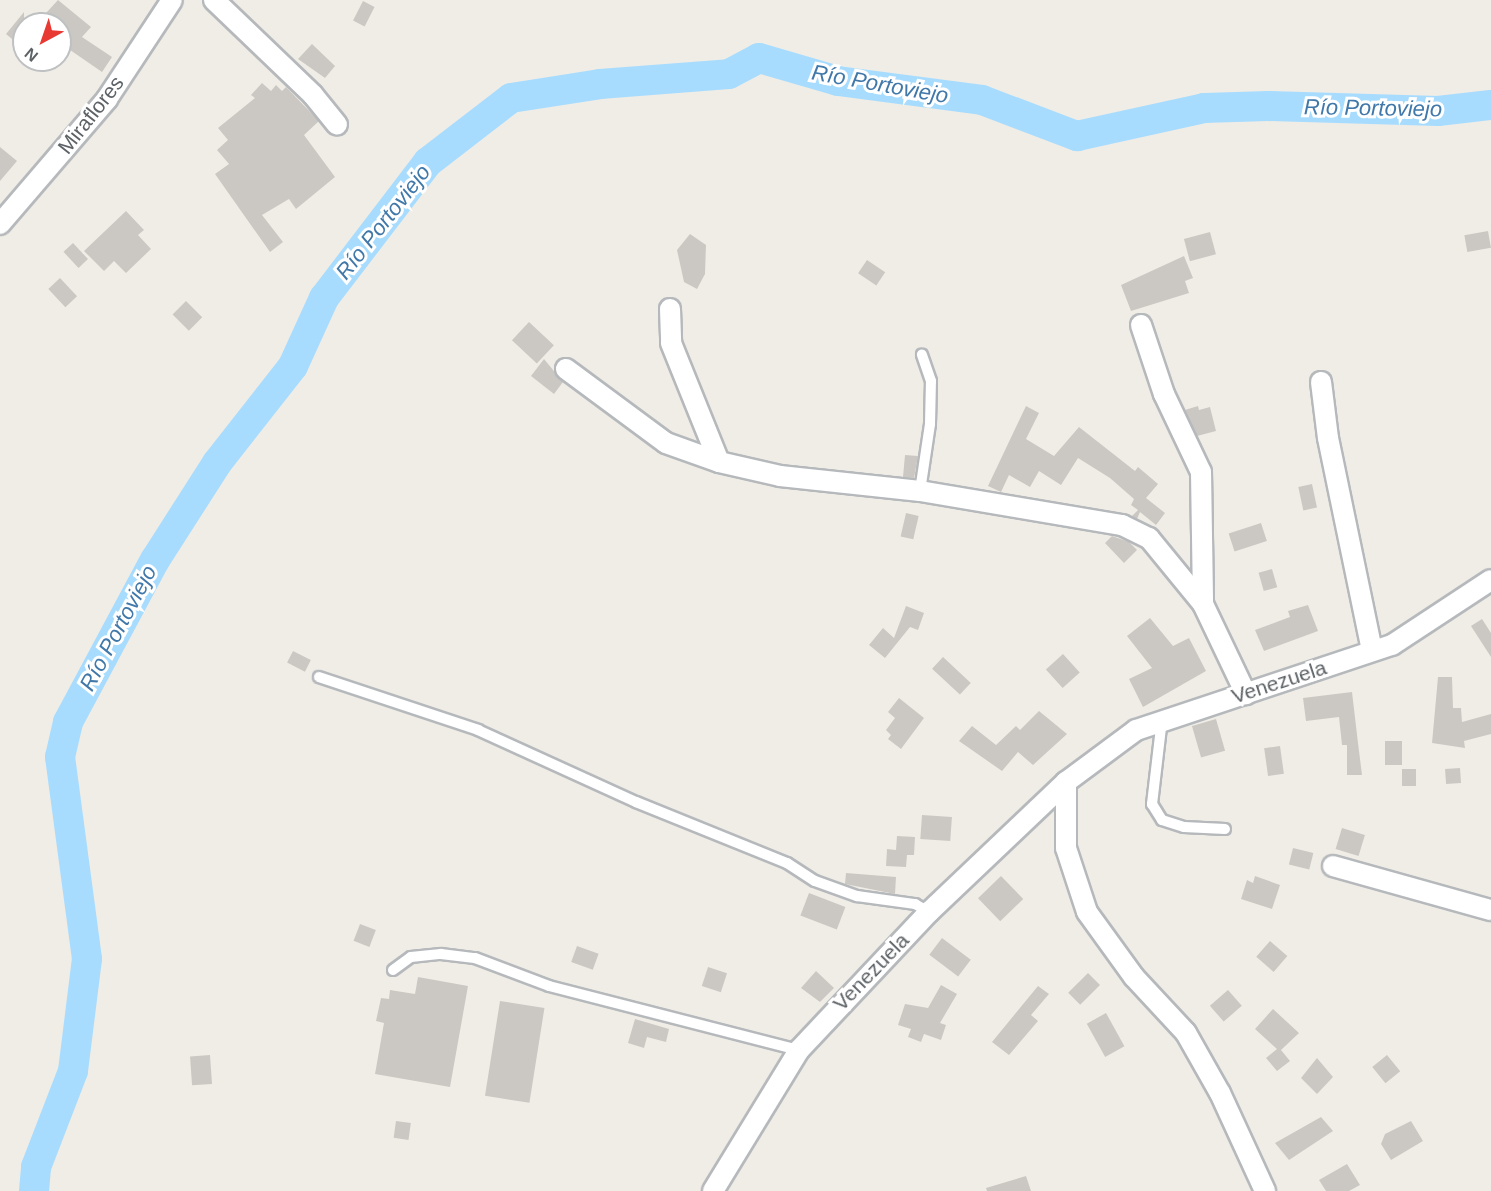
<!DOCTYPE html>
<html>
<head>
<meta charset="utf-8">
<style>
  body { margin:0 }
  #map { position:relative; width:1491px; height:1191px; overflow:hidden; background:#f0ede6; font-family:Arial,sans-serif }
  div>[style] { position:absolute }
  .river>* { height:30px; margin:-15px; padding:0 15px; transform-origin:15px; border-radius:15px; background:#a7dcff }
  .building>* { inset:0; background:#cbc8c3; transform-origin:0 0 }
  .roads { filter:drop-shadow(2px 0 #b6b9bc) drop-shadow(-2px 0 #b6b9bc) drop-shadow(0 2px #b6b9bc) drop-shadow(0 -2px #b6b9bc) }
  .service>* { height:10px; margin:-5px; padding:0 5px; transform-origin:5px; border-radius:5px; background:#fff }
  .minor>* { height:20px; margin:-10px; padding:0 10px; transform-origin:10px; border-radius:10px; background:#fff }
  span { translate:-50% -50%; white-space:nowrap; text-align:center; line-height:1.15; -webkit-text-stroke:6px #fff; paint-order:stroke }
  .street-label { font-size:21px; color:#5d6266 }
  .water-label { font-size:22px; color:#4078a9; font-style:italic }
  .north { position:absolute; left:12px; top:12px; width:60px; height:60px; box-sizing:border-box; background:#fff; border:2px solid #bec0c2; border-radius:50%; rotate:220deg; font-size:16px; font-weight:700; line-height:24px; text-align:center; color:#5d6266 }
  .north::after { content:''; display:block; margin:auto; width:21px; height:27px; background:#e93933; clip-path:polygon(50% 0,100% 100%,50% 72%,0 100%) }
</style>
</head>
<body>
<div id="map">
  <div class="river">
    <div style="left:34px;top:1191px;width:24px;rotate:-85deg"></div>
    <div style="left:36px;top:1167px;width:103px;rotate:-68.9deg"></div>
    <div style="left:73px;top:1071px;width:113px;rotate:-82.9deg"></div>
    <div style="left:87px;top:959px;width:204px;rotate:-97.6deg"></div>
    <div style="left:60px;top:757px;width:36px;rotate:-77deg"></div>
    <div style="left:68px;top:722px;width:184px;rotate:-61.8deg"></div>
    <div style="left:155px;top:560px;width:115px;rotate:-57.4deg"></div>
    <div style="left:217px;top:463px;width:123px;rotate:-51.9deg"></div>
    <div style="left:293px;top:366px;width:75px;rotate:-65.5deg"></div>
    <div style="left:324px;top:298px;width:171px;rotate:-52.6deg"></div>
    <div style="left:428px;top:162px;width:105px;rotate:-37.6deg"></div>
    <div style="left:511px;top:98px;width:90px;rotate:-8.9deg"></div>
    <div style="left:600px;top:84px;width:129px;rotate:-4.4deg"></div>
    <div style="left:729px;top:74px;width:34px;rotate:-28deg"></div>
    <div style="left:759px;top:58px;width:82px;rotate:16.2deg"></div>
    <div style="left:838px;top:81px;width:145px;rotate:7.5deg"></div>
    <div style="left:982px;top:100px;width:102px;rotate:20.8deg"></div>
    <div style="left:1077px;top:136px;width:130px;rotate:-12.4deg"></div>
    <div style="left:1204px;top:108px;width:64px;rotate:-1.8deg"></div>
    <div style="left:1268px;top:106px;width:170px;rotate:1.7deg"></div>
    <div style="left:1438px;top:111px;width:53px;rotate:-6.5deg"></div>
  </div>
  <div class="building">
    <div style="clip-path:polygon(58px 0,91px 27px,82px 37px,112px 57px,102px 72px,60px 43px,60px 24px,36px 24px)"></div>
    <div style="left:363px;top:1px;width:13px;height:22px;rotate:27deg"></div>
    <div style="clip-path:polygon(24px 12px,24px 37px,18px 44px,6px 34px)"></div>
    <div style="clip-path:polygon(312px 44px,335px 66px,325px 78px,298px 59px)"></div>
    <div style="clip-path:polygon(262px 83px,271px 91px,276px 85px,282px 91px,286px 87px,319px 121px,304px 135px,335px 177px,296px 209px,289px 199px,262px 215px,283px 242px,270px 252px,215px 174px,229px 164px,217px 150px,228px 140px,218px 128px,255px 98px,251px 95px)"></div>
    <div style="clip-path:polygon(0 147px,17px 161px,0 181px)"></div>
    <div style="clip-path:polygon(126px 211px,144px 230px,138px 235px,151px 249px,126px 273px,114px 261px,104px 271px,84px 251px)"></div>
    <div style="left:1488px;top:231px;width:17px;height:24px;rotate:80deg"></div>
    <div style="left:1210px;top:232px;width:23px;height:27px;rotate:75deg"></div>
    <div style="clip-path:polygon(690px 234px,706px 245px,705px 274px,697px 289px,684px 282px,677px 250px)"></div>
    <div style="left:73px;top:243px;width:22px;height:13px;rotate:47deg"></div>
    <div style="clip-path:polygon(1184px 256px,1193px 278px,1185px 281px,1189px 293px,1131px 311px,1121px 285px)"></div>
    <div style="left:867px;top:260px;width:22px;height:16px;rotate:34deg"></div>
    <div style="left:60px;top:278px;width:25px;height:16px;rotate:47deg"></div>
    <div style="left:186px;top:301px;width:23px;height:19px;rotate:45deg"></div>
    <div style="left:529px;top:322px;width:34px;height:25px;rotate:43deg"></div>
    <div style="clip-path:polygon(544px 359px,563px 382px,554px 394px,531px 376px)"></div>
    <div style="clip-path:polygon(1026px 406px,1039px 413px,1026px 439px,1054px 456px,1079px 427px,1135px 471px,1138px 467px,1158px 484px,1146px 498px,1165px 513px,1156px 525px,1140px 512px,1137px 519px,1132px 516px,1138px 510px,1131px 505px,1134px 499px,1110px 478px,1078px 458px,1061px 485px,1039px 471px,1030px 487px,1009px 475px,1001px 492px,988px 486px)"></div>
    <div style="clip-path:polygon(1198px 406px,1199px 410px,1210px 407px,1216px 431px,1197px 436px,1185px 410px)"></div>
    <div style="clip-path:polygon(905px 455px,918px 456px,914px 478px,903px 477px)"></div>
    <div style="left:1312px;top:484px;width:24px;height:14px;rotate:78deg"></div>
    <div style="left:906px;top:513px;width:13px;height:24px;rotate:13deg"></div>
    <div style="left:1261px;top:523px;width:19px;height:34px;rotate:72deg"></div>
    <div style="clip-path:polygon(1112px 536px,1129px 542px,1137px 550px,1124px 563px,1105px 543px)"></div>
    <div style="left:1272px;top:569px;width:19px;height:14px;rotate:74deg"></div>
    <div style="clip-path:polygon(1308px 605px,1318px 631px,1264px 651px,1255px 630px,1290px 617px,1288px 611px)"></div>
    <div style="clip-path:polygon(906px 606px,924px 613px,918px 630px,910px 627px,885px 658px,869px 645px,883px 628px,894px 638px)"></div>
    <div style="clip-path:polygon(1150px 618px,1173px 646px,1189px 638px,1206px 671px,1143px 707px,1129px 679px,1152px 668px,1127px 636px)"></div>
    <div style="clip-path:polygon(1482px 619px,1491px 633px,1491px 657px,1471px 626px)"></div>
    <div style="left:293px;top:651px;width:20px;height:13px;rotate:27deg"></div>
    <div style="left:1063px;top:654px;width:25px;height:23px;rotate:48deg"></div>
    <div style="left:943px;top:657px;width:38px;height:16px;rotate:43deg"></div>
    <div style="clip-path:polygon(1438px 677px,1452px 677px,1453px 708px,1461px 708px,1462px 722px,1491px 714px,1491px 734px,1464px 741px,1465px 748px,1432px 743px)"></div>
    <div style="clip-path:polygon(1352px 692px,1358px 743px,1362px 775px,1347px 775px,1347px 745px,1342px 745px,1339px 717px,1306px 721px,1303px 698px)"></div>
    <div style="clip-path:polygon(899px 698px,924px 718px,901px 749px,888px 739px,891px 735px,886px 730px,895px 718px,888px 712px)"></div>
    <div style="clip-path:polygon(1039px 711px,1067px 734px,1033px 765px,1018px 752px,1002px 771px,959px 741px,972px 726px,996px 745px,1016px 726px,1020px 730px)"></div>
    <div style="left:1216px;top:719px;width:33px;height:25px;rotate:74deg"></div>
    <div style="left:1385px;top:741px;width:17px;height:24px"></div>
    <div style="left:1280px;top:746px;width:28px;height:16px;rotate:82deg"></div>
    <div style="left:1460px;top:768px;width:15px;height:15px;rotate:86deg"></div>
    <div style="left:1402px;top:769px;width:14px;height:17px"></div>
    <div style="left:922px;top:815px;width:30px;height:24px;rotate:4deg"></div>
    <div style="left:1342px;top:828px;width:24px;height:22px;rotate:17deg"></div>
    <div style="clip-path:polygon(897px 836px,915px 837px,914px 855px,907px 855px,906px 867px,886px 866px,887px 849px,896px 850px)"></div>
    <div style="left:1293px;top:848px;width:21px;height:17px;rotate:14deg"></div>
    <div style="clip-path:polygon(846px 873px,896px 877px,895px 894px,845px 884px)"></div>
    <div style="left:1001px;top:876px;width:32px;height:32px;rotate:46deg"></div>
    <div style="clip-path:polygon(1255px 876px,1280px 885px,1272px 909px,1241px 899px,1247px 880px,1253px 883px)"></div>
    <div style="left:809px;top:893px;width:39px;height:24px;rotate:21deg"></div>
    <div style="left:360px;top:924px;width:17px;height:18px;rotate:21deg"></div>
    <div style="left:942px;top:938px;width:36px;height:21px;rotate:37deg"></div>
    <div style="left:1270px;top:941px;width:23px;height:21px;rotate:41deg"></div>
    <div style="left:577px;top:946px;width:23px;height:17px;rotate:20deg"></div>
    <div style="left:708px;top:967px;width:20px;height:20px;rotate:18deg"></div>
    <div style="clip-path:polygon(816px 971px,834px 988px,820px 1002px,801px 988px)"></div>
    <div style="left:1088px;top:973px;width:17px;height:28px;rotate:45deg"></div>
    <div style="clip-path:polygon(418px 977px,468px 986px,450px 1087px,375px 1074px,384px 1023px,376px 1021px,381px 998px,389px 999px,390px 990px,415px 994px)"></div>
    <div style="clip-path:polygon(941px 985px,957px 994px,940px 1023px,946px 1025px,941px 1040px,924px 1034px,921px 1042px,908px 1037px,911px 1029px,898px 1025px,905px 1004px,928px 1008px)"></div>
    <div style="clip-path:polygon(1038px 986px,1049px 994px,1031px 1015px,1038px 1021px,1009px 1055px,992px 1042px)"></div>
    <div style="left:1228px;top:990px;width:21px;height:24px;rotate:49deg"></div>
    <div style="left:500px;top:1001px;width:45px;height:96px;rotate:9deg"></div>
    <div style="clip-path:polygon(1273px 1009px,1299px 1033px,1281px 1050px,1290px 1061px,1277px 1071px,1266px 1058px,1277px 1049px,1255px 1029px)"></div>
    <div style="left:1106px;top:1013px;width:38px;height:22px;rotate:61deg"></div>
    <div style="clip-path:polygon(635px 1019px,669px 1029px,666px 1042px,647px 1037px,644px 1048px,628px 1043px)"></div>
    <div style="left:210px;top:1055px;width:29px;height:20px;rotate:86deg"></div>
    <div style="left:1387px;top:1055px;width:21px;height:19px;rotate:51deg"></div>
    <div style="clip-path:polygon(1317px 1058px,1333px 1077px,1317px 1094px,1301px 1078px)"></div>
    <div style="clip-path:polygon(1321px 1117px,1333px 1131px,1289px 1160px,1275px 1143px)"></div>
    <div style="left:396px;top:1121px;width:15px;height:17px;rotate:8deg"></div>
    <div style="clip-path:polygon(1411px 1121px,1423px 1141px,1391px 1160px,1381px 1144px,1385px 1134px)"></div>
    <div style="clip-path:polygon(1347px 1164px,1360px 1185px,1349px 1191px,1326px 1191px,1319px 1180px)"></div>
    <div style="clip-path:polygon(1026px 1176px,1031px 1191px,987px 1191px,986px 1188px)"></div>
  </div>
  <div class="roads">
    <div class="service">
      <div style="left:920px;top:491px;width:68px;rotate:-81.5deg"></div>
      <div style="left:930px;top:424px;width:43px;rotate:-88.7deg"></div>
      <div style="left:931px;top:381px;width:28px;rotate:-109deg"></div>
      <div style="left:319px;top:677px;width:168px;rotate:18.4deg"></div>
      <div style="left:478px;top:730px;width:174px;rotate:24.5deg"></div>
      <div style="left:636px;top:802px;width:163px;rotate:22deg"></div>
      <div style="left:787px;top:863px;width:33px;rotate:33deg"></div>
      <div style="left:815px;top:881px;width:45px;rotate:19.7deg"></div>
      <div style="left:857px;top:896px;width:59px;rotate:7.9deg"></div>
      <div style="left:915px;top:904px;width:16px;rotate:30deg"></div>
      <div style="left:1162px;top:719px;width:86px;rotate:96.7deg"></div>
      <div style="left:1152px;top:804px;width:19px;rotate:58deg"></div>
      <div style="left:1162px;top:820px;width:23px;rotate:18deg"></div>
      <div style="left:1184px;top:827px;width:41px;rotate:2.8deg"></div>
      <div style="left:393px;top:970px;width:22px;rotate:-36deg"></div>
      <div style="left:411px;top:957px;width:30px;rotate:-6deg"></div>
      <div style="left:441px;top:954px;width:34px;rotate:7deg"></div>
      <div style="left:475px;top:958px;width:79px;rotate:20.7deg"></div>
      <div style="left:549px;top:986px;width:258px;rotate:14.4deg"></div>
    </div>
    <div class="minor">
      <div style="left:214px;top:0;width:137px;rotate:43.8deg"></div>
      <div style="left:313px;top:95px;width:38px;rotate:51deg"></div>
      <div style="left:0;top:224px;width:165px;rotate:-49.4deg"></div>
      <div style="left:107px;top:99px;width:118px;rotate:-56.7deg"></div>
      <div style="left:670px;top:309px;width:34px;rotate:88deg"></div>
      <div style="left:671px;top:343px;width:128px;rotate:68deg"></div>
      <div style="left:1141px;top:325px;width:73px;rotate:71.6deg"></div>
      <div style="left:1164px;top:394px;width:86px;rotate:64.6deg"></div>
      <div style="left:1201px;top:472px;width:132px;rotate:89.1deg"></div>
      <div style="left:566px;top:369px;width:124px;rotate:36.5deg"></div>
      <div style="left:666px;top:443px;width:56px;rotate:19.7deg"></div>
      <div style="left:719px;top:462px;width:63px;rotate:12.9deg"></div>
      <div style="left:780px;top:476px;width:141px;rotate:6.1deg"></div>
      <div style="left:920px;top:491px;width:205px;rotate:9.6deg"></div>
      <div style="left:1122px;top:525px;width:30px;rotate:26deg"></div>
      <div style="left:1149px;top:538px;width:85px;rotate:50.7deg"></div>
      <div style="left:1203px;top:604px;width:100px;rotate:64.5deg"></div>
      <div style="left:1321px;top:382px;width:56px;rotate:82.9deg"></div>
      <div style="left:1328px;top:438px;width:217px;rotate:78.3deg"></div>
      <div style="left:1066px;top:782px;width:66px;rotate:90deg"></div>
      <div style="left:1066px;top:848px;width:67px;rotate:71.8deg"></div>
      <div style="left:1087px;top:912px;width:80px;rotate:54.1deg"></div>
      <div style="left:1134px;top:977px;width:76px;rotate:47.1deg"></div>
      <div style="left:1186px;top:1033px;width:69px;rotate:60.5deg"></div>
      <div style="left:1220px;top:1093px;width:108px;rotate:65.3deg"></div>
      <div style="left:1333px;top:866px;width:164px;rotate:15.6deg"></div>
      <div style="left:713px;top:1191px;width:165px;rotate:-58.6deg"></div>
      <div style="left:799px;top:1050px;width:190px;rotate:-46.7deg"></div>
      <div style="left:929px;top:912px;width:189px;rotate:-43.5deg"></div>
      <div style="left:1066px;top:782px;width:87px;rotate:-36.6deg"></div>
      <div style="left:1136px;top:730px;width:270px;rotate:-18.4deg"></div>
      <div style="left:1392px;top:645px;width:118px;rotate:-33.3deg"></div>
    </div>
  </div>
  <div class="street-label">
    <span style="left:91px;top:115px;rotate:-52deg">Miraflores</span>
    <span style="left:1279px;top:682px;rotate:-18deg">Venezuela</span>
    <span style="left:871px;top:972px;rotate:-46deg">Venezuela</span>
  </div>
  <div class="water-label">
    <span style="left:880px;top:84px;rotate:10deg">Río Portoviejo</span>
    <span style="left:1373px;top:108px;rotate:1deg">Río Portoviejo</span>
    <span style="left:383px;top:222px;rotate:-52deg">Río Portoviejo</span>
    <span style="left:118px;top:628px;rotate:-62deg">Río Portoviejo</span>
  </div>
  <div class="north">N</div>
</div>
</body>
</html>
